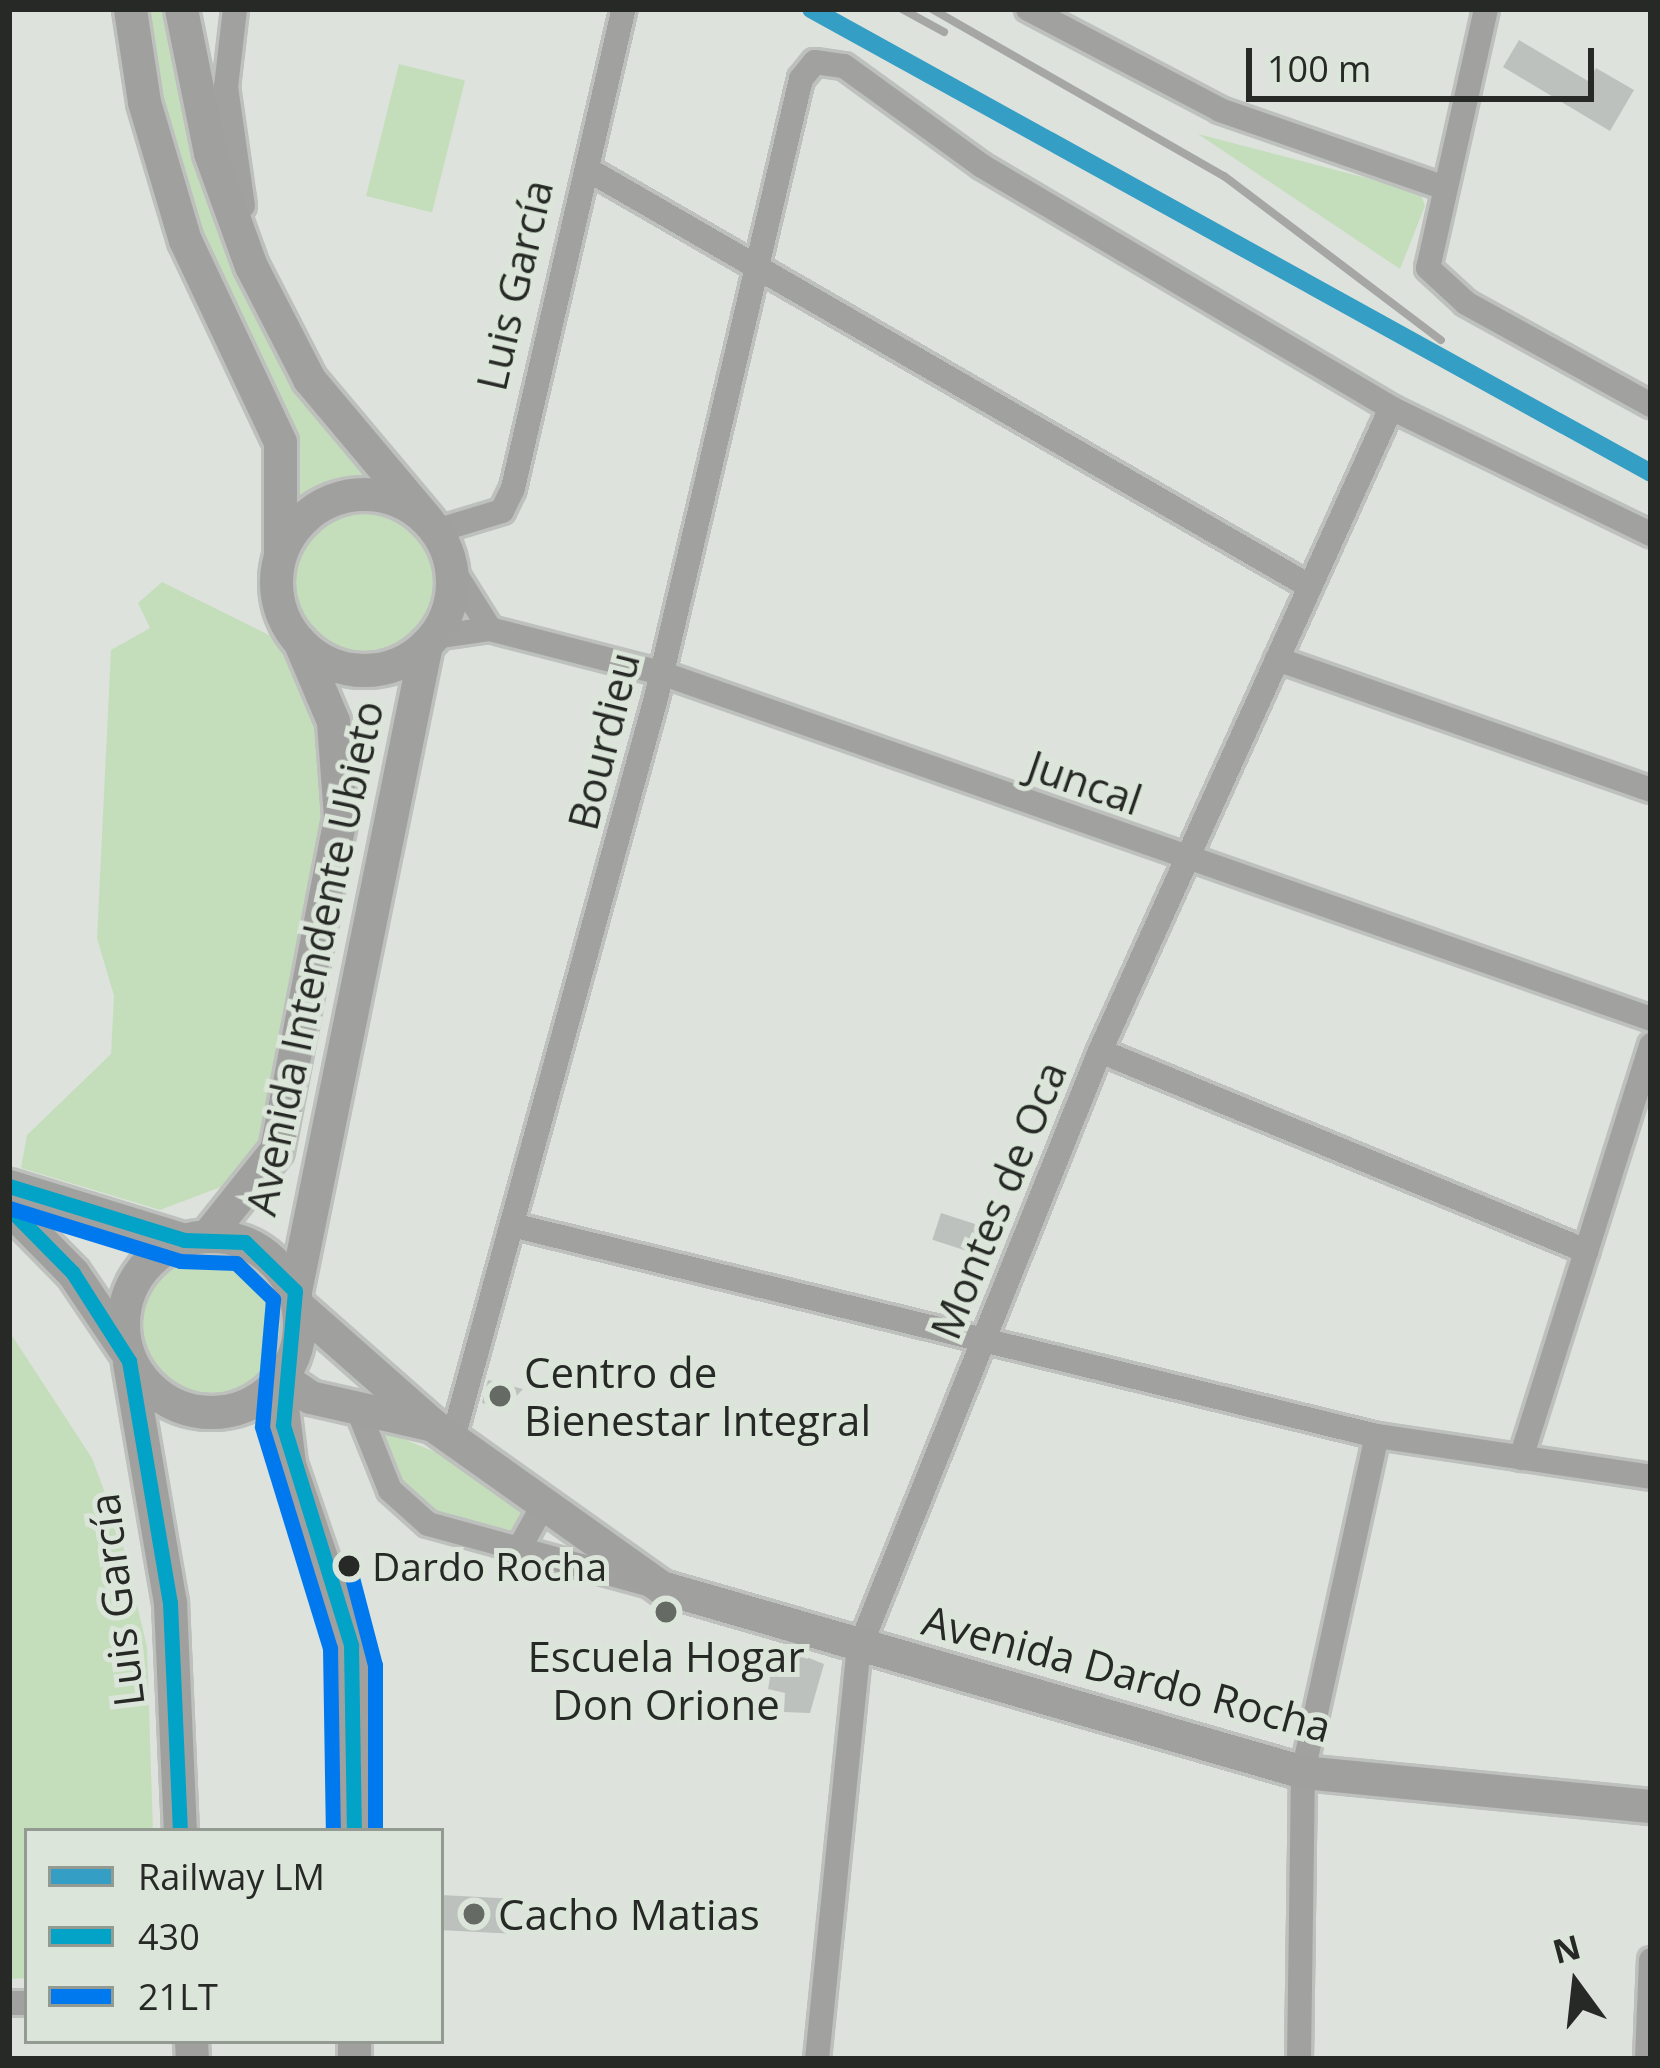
<!DOCTYPE html>
<html>
<head>
<meta charset="utf-8">
<style>
  body { margin:0 }
  #map { position:relative; width:1660px; height:2068px; overflow:hidden; background:#dde2dc; font-family:"Open Sans",sans-serif }
  div>[style] { position:absolute }
  .green>* { inset:0; background:#c4debc; transform-origin:0 0 }
  .round { border-radius:50% }
  .building>* { inset:0; background:#bdc1bd; transform-origin:0 0 }
  .roads { filter:drop-shadow(3px 0 #bdc0bc) drop-shadow(-3px 0 #bdc0bc) drop-shadow(0 3px #bdc0bc) drop-shadow(0 -3px #bdc0bc) }
  .street>* { height:24px; margin:-12px; padding:0 12px; transform-origin:12px; border-radius:12px; background:#a1a2a0 }
  .secondary>* { height:33px; margin:-16.5px; padding:0 16.5px; transform-origin:16.5px; border-radius:16.5px; background:#a0a19f }
  .secondary>.ring { margin:-16.5px; padding:0; box-sizing:content-box; background:none; border:33px solid #a0a19f; border-radius:50% }
  .rail>* { height:8px; margin:-4px; padding:0 4px; transform-origin:4px; border-radius:4px; background:#a6a7a5 }
  .bus-1>* { height:15px; margin:-7.5px; padding:0 7.5px; transform-origin:7.5px; border-radius:7.5px; background:#02a3c6 }
  .bus-2>* { height:15px; margin:-7.5px; padding:0 7.5px; transform-origin:7.5px; border-radius:7.5px; background:#0079ef }
  .bus-3>* { height:15px; margin:-7.5px; padding:0 7.5px; transform-origin:7.5px; border-radius:7.5px; background:#0079ef }
  .rail-1>* { height:18px; margin:-9px; padding:0 9px; transform-origin:9px; border-radius:9px; background:#349ec5 }
  .dots>* { width:33px; height:33px; translate:-50% -50%; box-sizing:border-box; border:6px solid #dce5d9; border-radius:50% }
  span { translate:-50% -50%; white-space:nowrap; text-align:center; line-height:1.15; -webkit-text-stroke:10px #dce5d9; paint-order:stroke }
  .bus-label { font-size:39px; color:#262925 }
  .left { translate:0 -50%; text-align:left }
  .street-label { font-size:42px; color:#262925 }
  .poi-label { font-size:42px; color:#262925 }
  .frame { position:absolute; inset:0; border:12px solid #262925; pointer-events:none }
  .legend { position:absolute; left:24px; top:1828px; width:420px; height:216px; box-sizing:border-box; background:#dce5d9; border:3px solid #939a91; margin:0; padding:15px 21px; list-style:none; font-size:36px; color:#262925 }
  .legend li { display:flex; align-items:center; gap:24px; height:60px }
  .legend b { width:60px; border:3px solid #939a91 }
  .north { position:absolute; left:1516px; top:1924px; width:120px; height:120px; -webkit-text-stroke:9px #dce5d9; paint-order:stroke; rotate:345deg; font-size:33px; font-weight:700; line-height:48px; text-align:center; color:#262925 }
  .north::after { content:''; display:block; margin:auto; width:42px; height:54px; background:#262925; clip-path:polygon(50% 0,100% 100%,50% 72%,0 100%) }
  .scale { position:absolute; left:1246px; top:48px; width:348px; height:54px; box-sizing:border-box; border:6px solid #262925; border-top:0; padding-left:15px; font-size:36px; line-height:42px; white-space:nowrap; color:#262925; -webkit-text-stroke:9px #dce5d9; paint-order:stroke }
</style>
</head>
<body>
<div id="map">
  <div class="green">
    <div style="clip-path:polygon(143px 9px,167px 9px,187px 129px,241px 279px,372px 476px,300px 499px,282px 404px,228px 306px,166px 144px)"></div>
    <div style="left:399px;top:64px;width:68px;height:136px;rotate:14deg"></div>
    <div style="clip-path:polygon(1198px 134px,1420px 192px,1425px 206px,1400px 269px)"></div>
    <div class="round" style="left:293px;top:512px;width:140px;height:140px"></div>
    <div style="clip-path:polygon(162px 582px,277px 639px,313px 707px,328px 814px,262px 1136px,226px 1185px,160px 1210px,21px 1168px,27px 1135px,111px 1054px,114px 996px,97px 938px,111px 650px,150px 628px,138px 603px)"></div>
    <div class="round" style="left:143px;top:1255px;width:140px;height:140px"></div>
    <div style="clip-path:polygon(9px 1331px,92px 1458px,120px 1533px,147px 1647px,153px 1831px,27px 1831px,27px 1978px,9px 1979px)"></div>
    <div style="clip-path:polygon(372px 1426px,467px 1465px,527px 1511px,512px 1541px,419px 1510px,395px 1487px)"></div>
  </div>
  <div class="building">
    <div style="clip-path:polygon(1519px 40px,1588px 81px,1596px 68px,1634px 90px,1610px 131px,1503px 67px)"></div>
    <div style="left:941px;top:1213px;width:39px;height:28px;rotate:18deg"></div>
    <div style="clip-path:polygon(488px 1380px,523px 1389px,504px 1409px,482px 1403px)"></div>
    <div style="clip-path:polygon(776px 1645px,824px 1664px,810px 1713px,784px 1712px,785px 1693px,768px 1689px)"></div>
    <div style="left:441px;top:1895px;width:67px;height:35px;rotate:3deg"></div>
  </div>
  <div class="roads">
    <div class="street">
      <div style="left:235px;top:9px;width:79px;rotate:96.6deg"></div>
      <div style="left:226px;top:87px;width:120px;rotate:81.9deg"></div>
      <div style="left:1028px;top:9px;width:217px;rotate:27.7deg"></div>
      <div style="left:1220px;top:110px;width:238px;rotate:19.1deg"></div>
      <div style="left:1486px;top:9px;width:265px;rotate:102.6deg"></div>
      <div style="left:1428px;top:268px;width:52px;rotate:42.6deg"></div>
      <div style="left:1466px;top:303px;width:211px;rotate:28.9deg"></div>
      <div style="left:587px;top:169px;width:834px;rotate:30.01deg"></div>
      <div style="left:436px;top:531px;width:69px;rotate:-16.9deg"></div>
      <div style="left:502px;top:511px;width:25px;rotate:-64deg"></div>
      <div style="left:513px;top:488px;width:492px;rotate:-77deg"></div>
      <div style="left:451px;top:567px;width:73px;rotate:57.8deg"></div>
      <div style="left:433px;top:637px;width:58px;rotate:-8deg"></div>
      <div style="left:490px;top:629px;width:177px;rotate:14.4deg"></div>
      <div style="left:661px;top:673px;width:1049px;rotate:19.26deg"></div>
      <div style="left:1277px;top:659px;width:396px;rotate:19.3deg"></div>
      <div style="left:1100px;top:1051px;width:526px;rotate:22.37deg"></div>
      <div style="left:516px;top:1226px;width:886px;rotate:13.71deg"></div>
      <div style="left:1377px;top:1436px;width:277px;rotate:8.5deg"></div>
      <div style="left:358px;top:1410px;width:86px;rotate:68.2deg"></div>
      <div style="left:390px;top:1490px;width:51px;rotate:41.8deg"></div>
      <div style="left:428px;top:1524px;width:231px;rotate:15.3deg"></div>
      <div style="left:453px;top:1438px;width:767px;rotate:-74.66deg"></div>
      <div style="left:656px;top:698px;width:636px;rotate:-76.82deg"></div>
      <div style="left:801px;top:79px;width:22px;rotate:-51deg"></div>
      <div style="left:815px;top:62px;width:29px;rotate:8deg"></div>
      <div style="left:844px;top:66px;width:170px;rotate:35.9deg"></div>
      <div style="left:982px;top:166px;width:475px;rotate:30.6deg"></div>
      <div style="left:1391px;top:408px;width:289px;rotate:25.9deg"></div>
      <div style="left:1521px;top:1458px;width:433px;rotate:-72.5deg"></div>
      <div style="left:516px;top:1554px;width:57px;rotate:-60.8deg"></div>
      <div style="left:9px;top:2003px;width:18px"></div>
      <div style="left:817px;top:2059px;width:412px;rotate:-84.2deg"></div>
      <div style="left:859px;top:1649px;width:645px;rotate:-68.05deg"></div>
      <div style="left:1100px;top:1051px;width:706px;rotate:-65.65deg"></div>
      <div style="left:1299px;top:2059px;width:287px;rotate:-89.2deg"></div>
      <div style="left:1303px;top:1772px;width:344px;rotate:-77.6deg"></div>
      <div style="left:1647px;top:2059px;width:99px;rotate:-87.7deg"></div>
    </div>
    <div class="secondary">
      <div style="left:130px;top:9px;width:94px;rotate:81.4deg"></div>
      <div style="left:144px;top:102px;width:144px;rotate:73.5deg"></div>
      <div style="left:185px;top:240px;width:223px;rotate:64.8deg"></div>
      <div style="left:280px;top:442px;width:110px;rotate:90deg"></div>
      <div style="left:181px;top:9px;width:147px;rotate:78.6deg"></div>
      <div style="left:210px;top:153px;width:120px;rotate:70.1deg"></div>
      <div style="left:251px;top:266px;width:127px;rotate:62.8deg"></div>
      <div style="left:309px;top:379px;width:185px;rotate:50deg"></div>
      <div class="ring" style="left:276px;top:494px;width:143px;height:143px"></div>
      <div style="left:9px;top:1186px;width:183px;rotate:17.1deg"></div>
      <div style="left:9px;top:1208px;width:91px;rotate:45.4deg"></div>
      <div style="left:73px;top:1273px;width:93px;rotate:56deg"></div>
      <div class="ring" style="left:123px;top:1236px;width:143px;height:143px"></div>
      <div style="left:207px;top:1236px;width:110px;rotate:-51.3deg"></div>
      <div style="left:276px;top:1150px;width:339px;rotate:-79.1deg"></div>
      <div style="left:340px;top:817px;width:96px;rotate:-94.2deg"></div>
      <div style="left:333px;top:721px;width:87px;rotate:-113deg"></div>
      <div style="left:295px;top:1291px;width:660px;rotate:-78.55deg"></div>
      <div style="left:299px;top:1307px;width:179px;rotate:41.4deg"></div>
      <div style="left:433px;top:1425px;width:280px;rotate:35.4deg"></div>
      <div style="left:661px;top:1587px;width:668px;rotate:16.07deg"></div>
      <div style="left:1303px;top:1772px;width:350px;rotate:5.6deg"></div>
      <div style="left:129px;top:1363px;width:243px;rotate:80.3deg"></div>
      <div style="left:170px;top:1603px;width:228px;rotate:87.5deg"></div>
      <div style="left:282px;top:1378px;width:34px;rotate:34deg"></div>
      <div style="left:310px;top:1397px;width:126px;rotate:12.8deg"></div>
      <div style="left:279px;top:1382px;width:83px;rotate:83deg"></div>
      <div style="left:289px;top:1464px;width:191px;rotate:71.1deg"></div>
      <div style="left:351px;top:1645px;width:186px;rotate:89.1deg"></div>
      <div style="left:191px;top:2041px;width:18px;rotate:87deg"></div>
      <div style="left:354px;top:2041px;width:18px;rotate:90deg"></div>
    </div>
  </div>
  <div class="rail">
    <div style="left:902px;top:9px;width:48px;rotate:28.7deg"></div>
    <div style="left:932px;top:9px;width:336px;rotate:29.8deg"></div>
    <div style="left:1224px;top:176px;width:272px;rotate:37.1deg"></div>
  </div>
  <div class="bus-1">
    <div style="left:9px;top:1186px;width:183px;rotate:17.1deg"></div>
    <div style="left:184px;top:1240px;width:61px;rotate:1.9deg"></div>
    <div style="left:245px;top:1242px;width:70px;rotate:44.4deg"></div>
    <div style="left:295px;top:1291px;width:135px;rotate:95.1deg"></div>
    <div style="left:283px;top:1425px;width:230px;rotate:72.8deg"></div>
    <div style="left:351px;top:1645px;width:186px;rotate:89.1deg"></div>
    <div style="left:9px;top:1208px;width:91px;rotate:45.4deg"></div>
    <div style="left:73px;top:1273px;width:104px;rotate:57.5deg"></div>
    <div style="left:129px;top:1361px;width:245px;rotate:80.4deg"></div>
    <div style="left:170px;top:1603px;width:228px;rotate:87.5deg"></div>
  </div>
  <div class="bus-2">
    <div style="left:9px;top:1208px;width:179px;rotate:17.2deg"></div>
    <div style="left:180px;top:1261px;width:56px;rotate:2deg"></div>
    <div style="left:236px;top:1263px;width:52px;rotate:44.2deg"></div>
    <div style="left:273px;top:1299px;width:128px;rotate:94.9deg"></div>
    <div style="left:262px;top:1427px;width:231px;rotate:72.9deg"></div>
    <div style="left:330px;top:1648px;width:183px;rotate:89.1deg"></div>
  </div>
  <div class="bus-3">
    <div style="left:349px;top:1566px;width:102px;rotate:75.3deg"></div>
    <div style="left:375px;top:1665px;width:166px;rotate:90deg"></div>
  </div>
  <div class="rail-1">
    <div style="left:811px;top:9px;width:960px;rotate:28.92deg"></div>
  </div>
  <div class="dots">
    <div style="left:500px;top:1396px;background:#666a65"></div>
    <div style="left:349px;top:1566px;background:#262925"></div>
    <div style="left:666px;top:1612px;background:#666a65"></div>
    <div style="left:474px;top:1914px;background:#666a65"></div>
  </div>
  <div class="bus-label">
    <span class="left" style="left:372px;top:1566px">Dardo Rocha</span>
  </div>
  <div class="street-label">
    <span style="left:514px;top:285px;rotate:-77deg">Luis García</span>
    <span style="left:603px;top:741px;rotate:-76deg">Bourdieu</span>
    <span style="left:1085px;top:782px;rotate:19deg">Juncal</span>
    <span style="left:314px;top:958px;rotate:-78deg">Avenida Intendente Ubieto</span>
    <span style="left:998px;top:1200px;rotate:-68deg">Montes de Oca</span>
    <span style="left:116px;top:1600px;rotate:-97deg">Luis García</span>
    <span style="left:1127px;top:1673px;rotate:15deg">Avenida Dardo Rocha</span>
  </div>
  <div class="poi-label">
    <span class="left" style="left:524px;top:1396px">Centro de<br>Bienestar Integral</span>
    <span style="left:666px;top:1680px">Escuela Hogar<br>Don Orione</span>
    <span class="left" style="left:498px;top:1914px">Cacho Matias</span>
  </div>
  <div class="frame"></div>
  <ul class="legend">
  <li><b style="height:15px;background:#349ec5"></b>Railway LM</li>
  <li><b style="height:15px;background:#02a3c6"></b>430</li>
  <li><b style="height:15px;background:#0079ef"></b>21LT</li>
  </ul>
  <div class="north">N</div>
  <div class="scale">100 m</div>
</div>
</body>
</html>
